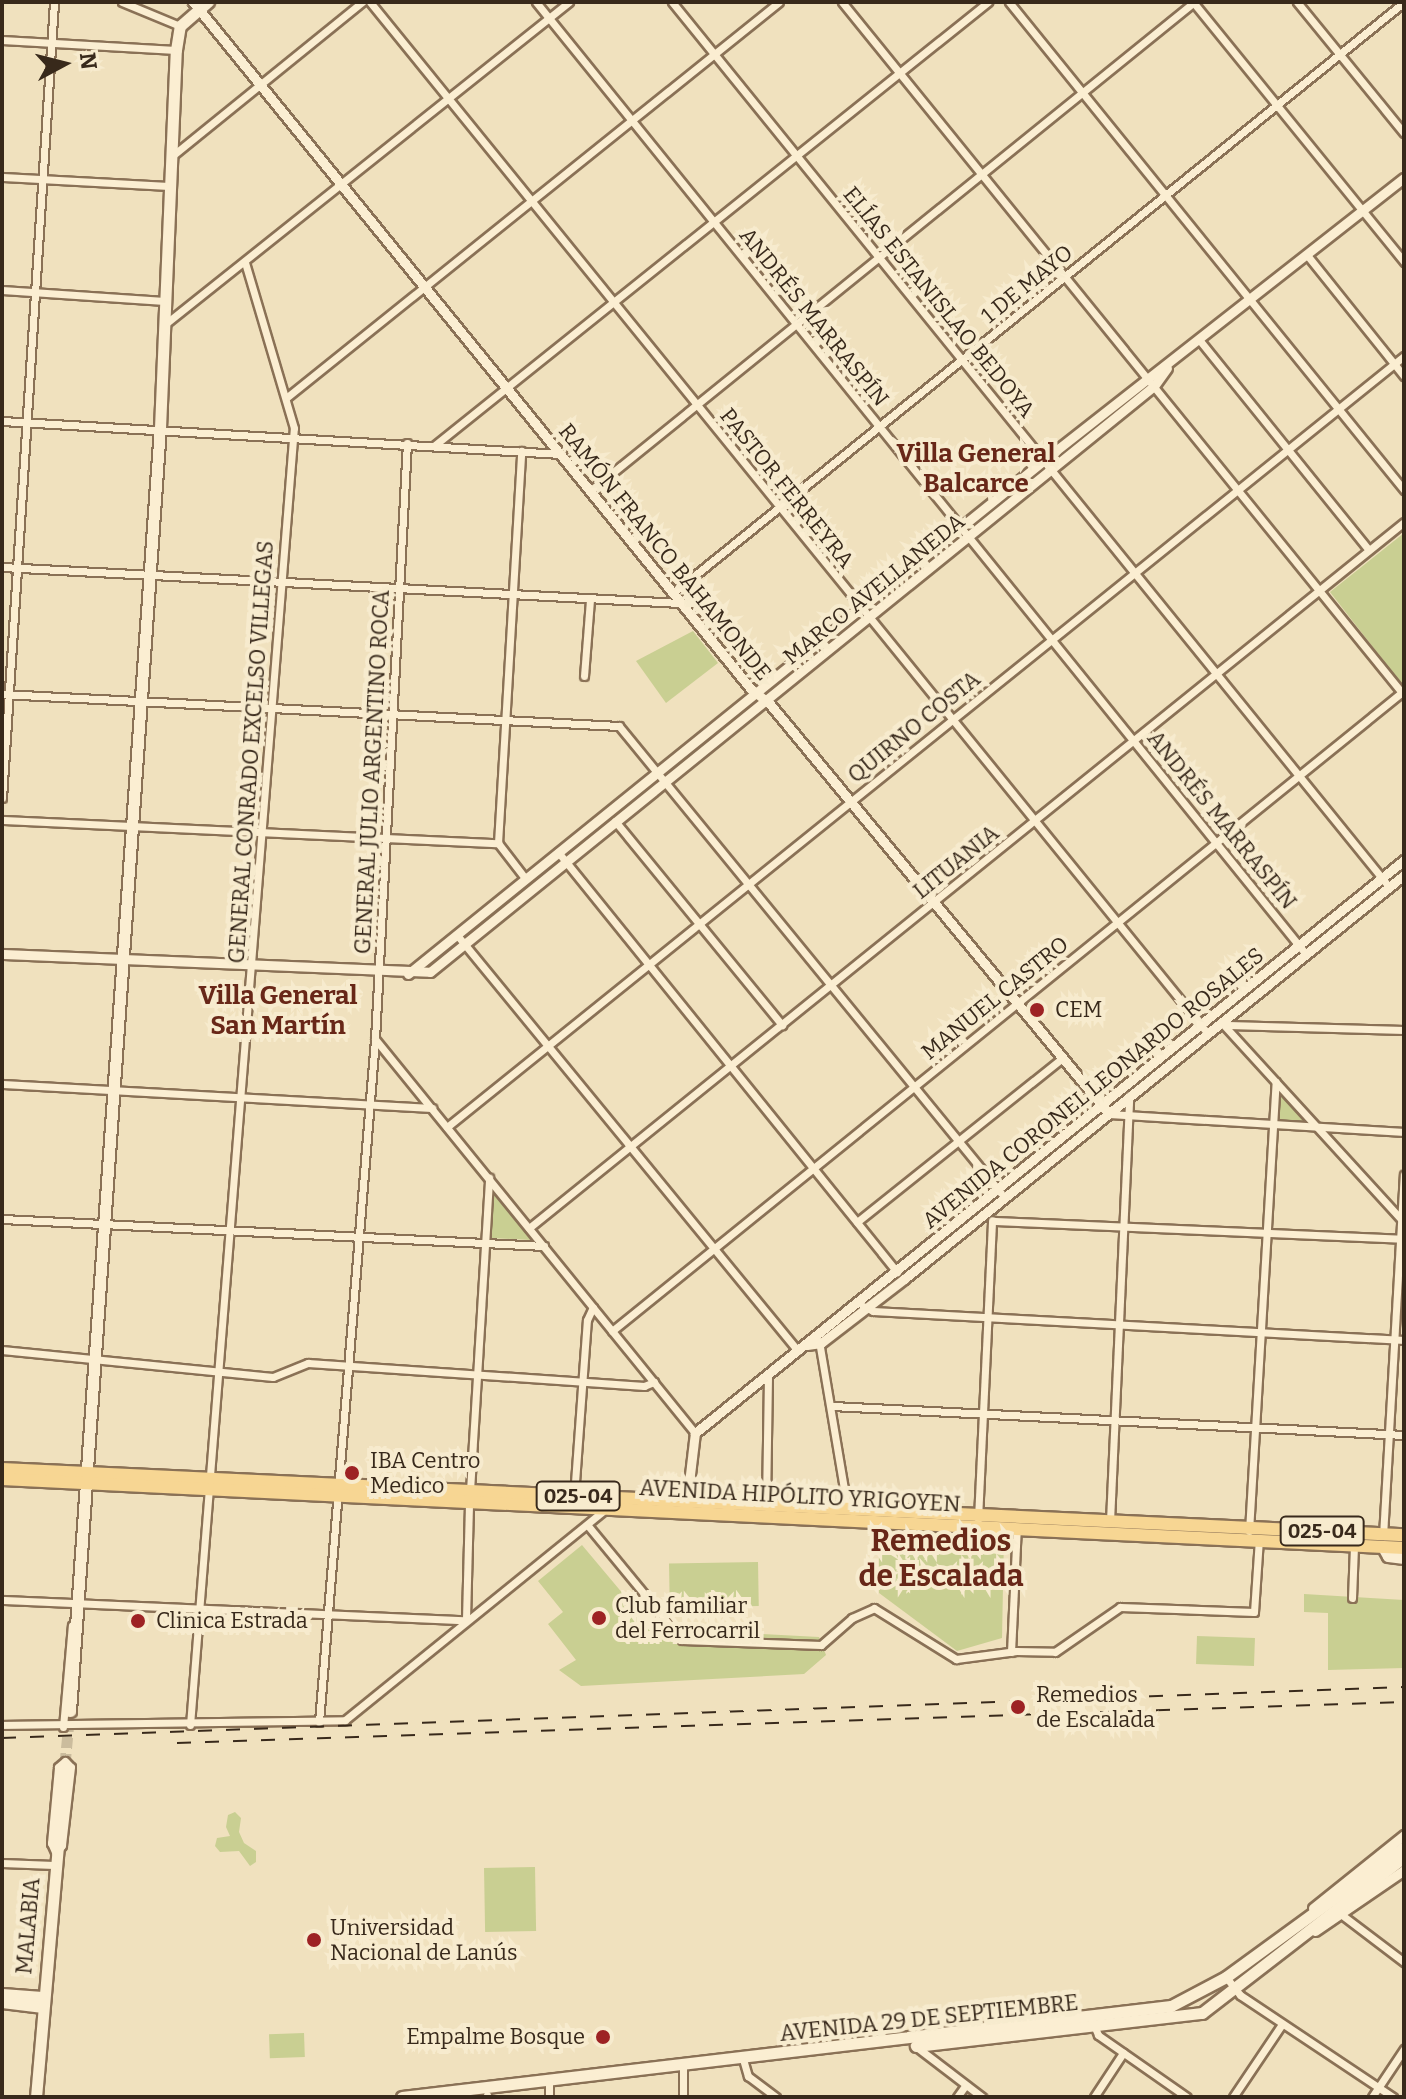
<!DOCTYPE html>
<html>
<head>
<meta charset="utf-8">
<style>
  body { margin:0 }
  #map { position:relative; width:1406px; height:2099px; overflow:hidden; background:#f0e1be; font-family:Bitter,serif }
  div>[style] { position:absolute }
  .green>* { inset:0; background:#c9cf92; transform-origin:0 0 }
  .secondary-tunnel>* { height:11px; margin-top:-5.5px; transform-origin:0; background:repeating-linear-gradient(90deg,#cbbc9d 0 11px,transparent 0 16.5px) }
  .roads { filter:drop-shadow(2px 0 #8a7156) drop-shadow(-2px 0 #8a7156) drop-shadow(0 2px #8a7156) drop-shadow(0 -2px #8a7156) }
  .minor>* { height:7px; margin:-3.5px; padding:0 3.5px; transform-origin:3.5px; border-radius:3.5px; background:#fbeed2 }
  .tertiary>* { height:9px; margin:-4.5px; padding:0 4.5px; transform-origin:4.5px; border-radius:4.5px; background:#fbeed2 }
  .secondary>* { height:11px; margin:-5.5px; padding:0 5.5px; transform-origin:5.5px; border-radius:5.5px; background:#fbeed2 }
  .primary>* { height:12px; margin:-6px; padding:0 6px; transform-origin:6px; border-radius:6px; background:#f7d693 }
  .rail>* { height:2px; margin-top:-1px; transform-origin:0; background:repeating-linear-gradient(90deg,#38291b 0 14px,transparent 0 28px) }
  .dots>* { width:22px; height:22px; translate:-50% -50%; box-sizing:border-box; border:4px solid #f7ebce; border-radius:50% }
  span { translate:-50% -50%; white-space:nowrap; text-align:center; line-height:1.15; -webkit-text-stroke:8px #f7ebce; paint-order:stroke }
  .shield-label span { padding:2px 6px; background:#f7ebce; border:2px solid; border-radius:6px; -webkit-text-stroke-width:0 }
  .shield-label { font-size:20px; color:#38291b; font-weight:700 }
  .street-label { font-size:22px; color:#38291b }
  .poi-label { font-size:22px; color:#38291b }
  .left { translate:0 -50%; text-align:left }
  .right { translate:-100% -50%; text-align:right }
  .quarter-label { font-size:26px; color:#682718; font-weight:700 }
  .district-label { font-size:30px; color:#682718; font-weight:700 }
  .frame { position:absolute; inset:0; border:4px solid #38291b; pointer-events:none }
  .north { position:absolute; left:24px; top:24px; width:80px; height:80px; -webkit-text-stroke:6px #f7ebce; paint-order:stroke; rotate:83deg; font-size:22px; font-weight:700; line-height:32px; text-align:center; color:#38291b }
  .north::after { content:''; display:block; margin:auto; width:28px; height:36px; background:#38291b; clip-path:polygon(50% 0,100% 100%,50% 72%,0 100%) }
</style>
</head>
<body>
<div id="map">
  <div class="green">
    <div style="clip-path:polygon(1404px 533px,1404px 687px,1330px 592px)"></div>
    <div style="clip-path:polygon(693px 631px,718px 663px,666px 703px,636px 661px)"></div>
    <div style="clip-path:polygon(1278px 1092px,1306px 1122px,1277px 1120px)"></div>
    <div style="clip-path:polygon(493px 1191px,532px 1240px,491px 1238px)"></div>
    <div style="clip-path:polygon(879px 1531px,1004px 1536px,1002px 1638px,957px 1651px,879px 1593px)"></div>
    <div style="clip-path:polygon(582px 1545px,650px 1626px,657px 1625px,668px 1637px,683px 1630px,819px 1637px,826px 1655px,804px 1674px,581px 1686px,559px 1670px,576px 1660px,548px 1624px,563px 1612px,538px 1581px)"></div>
    <div style="left:758px;top:1562px;width:44px;height:89px;rotate:89deg"></div>
    <div style="clip-path:polygon(1304px 1594px,1404px 1600px,1404px 1668px,1328px 1670px,1328px 1613px,1304px 1612px)"></div>
    <div style="left:1197px;top:1636px;width:58px;height:28px;rotate:2deg"></div>
    <div style="clip-path:polygon(235px 1812px,241px 1818px,239px 1832px,244px 1843px,256px 1851px,256px 1862px,250px 1866px,239px 1851px,220px 1852px,215px 1846px,217px 1838px,230px 1836px,226px 1827px,228px 1815px)"></div>
    <div style="left:535px;top:1867px;width:64px;height:51px;rotate:89deg"></div>
    <div style="left:304px;top:2033px;width:24px;height:35px;rotate:88deg"></div>
  </div>
  <div class="secondary-tunnel">
    <div style="left:65px;top:1764px;width:53px;rotate:-84.6deg"></div>
  </div>
  <div class="roads">
    <div class="minor">
      <div style="left:122px;top:2px;width:63px;rotate:22.5deg"></div>
      <div style="left:370px;top:2px;width:1329px;rotate:50.92deg"></div>
      <div style="left:536px;top:2px;width:1223px;rotate:51.04deg"></div>
      <div style="left:672px;top:2px;width:1133px;rotate:50.98deg"></div>
      <div style="left:842px;top:2px;width:891px;rotate:50.97deg"></div>
      <div style="left:1009px;top:2px;width:628px;rotate:51.01deg"></div>
      <div style="left:1193px;top:2px;width:335px;rotate:50.9deg"></div>
      <div style="left:1297px;top:2px;width:169px;rotate:50.8deg"></div>
      <div style="left:2px;top:40px;width:174px;rotate:3.3deg"></div>
      <div style="left:172px;top:156px;width:245px;rotate:-39deg"></div>
      <div style="left:2px;top:177px;width:168px;rotate:3.1deg"></div>
      <div style="left:1307px;top:255px;width:155px;rotate:51.3deg"></div>
      <div style="left:2px;top:290px;width:163px;rotate:3.9deg"></div>
      <div style="left:164px;top:325px;width:518px;rotate:-38.57deg"></div>
      <div style="left:1201px;top:342px;width:267px;rotate:51.1deg"></div>
      <div style="left:286px;top:398px;width:632px;rotate:-38.77deg"></div>
      <div style="left:2px;top:421px;width:559px;rotate:3.38deg"></div>
      <div style="left:435px;top:445px;width:709px;rotate:-38.7deg"></div>
      <div style="left:590px;top:491px;width:777px;rotate:-38.99deg"></div>
      <div style="left:2px;top:567px;width:679px;rotate:3.04deg"></div>
      <div style="left:673px;top:593px;width:940px;rotate:-38.95deg"></div>
      <div style="left:584px;top:676px;width:77px;rotate:-85.5deg"></div>
      <div style="left:2px;top:694px;width:618px;rotate:2.97deg"></div>
      <div style="left:619px;top:726px;width:603px;rotate:50.72deg"></div>
      <div style="left:2px;top:798px;width:798px;rotate:-86.26deg"></div>
      <div style="left:2px;top:820px;width:497px;rotate:2.7deg"></div>
      <div style="left:498px;top:843px;width:44px;rotate:52.4deg"></div>
      <div style="left:615px;top:821px;width:264px;rotate:50.7deg"></div>
      <div style="left:498px;top:843px;width:393px;rotate:-86.6deg"></div>
      <div style="left:558px;top:852px;width:540px;rotate:51.09deg"></div>
      <div style="left:457px;top:935px;width:538px;rotate:50.66deg"></div>
      <div style="left:1221px;top:1022px;width:270px;rotate:47.6deg"></div>
      <div style="left:1228px;top:1025px;width:176px;rotate:1.6deg"></div>
      <div style="left:375px;top:1039px;width:508px;rotate:50.92deg"></div>
      <div style="left:2px;top:1084px;width:431px;rotate:3.2deg"></div>
      <div style="left:1109px;top:1114px;width:296px;rotate:3.5deg"></div>
      <div style="left:447px;top:1127px;width:1229px;rotate:-38.86deg"></div>
      <div style="left:2px;top:1219px;width:543px;rotate:2.85deg"></div>
      <div style="left:993px;top:1221px;width:411px;rotate:2.5deg"></div>
      <div style="left:857px;top:1222px;width:260px;rotate:-38.6deg"></div>
      <div style="left:529px;top:1228px;width:1124px;rotate:-38.9deg"></div>
      <div style="left:863px;top:1306px;width:11px;rotate:27deg"></div>
      <div style="left:873px;top:1311px;width:532px;rotate:3.13deg"></div>
      <div style="left:612px;top:1331px;width:1015px;rotate:-38.96deg"></div>
      <div style="left:819px;top:1341px;width:168px;rotate:80.4deg"></div>
      <div style="left:2px;top:1350px;width:272px;rotate:5.7deg"></div>
      <div style="left:273px;top:1377px;width:38px;rotate:-22deg"></div>
      <div style="left:308px;top:1363px;width:337px;rotate:3.9deg"></div>
      <div style="left:644px;top:1386px;width:11px;rotate:-22deg"></div>
      <div style="left:832px;top:1406px;width:573px;rotate:2.9deg"></div>
      <div style="left:470px;top:1491px;width:314px;rotate:-86.5deg"></div>
      <div style="left:574px;top:1496px;width:176px;rotate:-85.8deg"></div>
      <div style="left:587px;top:1320px;width:14px;rotate:-65deg"></div>
      <div style="left:766px;top:1504px;width:129px;rotate:-89.1deg"></div>
      <div style="left:978px;top:1519px;width:299px;rotate:-87.3deg"></div>
      <div style="left:1110px;top:1521px;width:426px;rotate:-87.4deg"></div>
      <div style="left:589px;top:1527px;width:146px;rotate:50.5deg"></div>
      <div style="left:682px;top:1640px;width:139px;rotate:2.1deg"></div>
      <div style="left:821px;top:1645px;width:41px;rotate:-41.1deg"></div>
      <div style="left:852px;top:1618px;width:24px;rotate:-24deg"></div>
      <div style="left:874px;top:1608px;width:97px;rotate:31.9deg"></div>
      <div style="left:956px;top:1659px;width:61px;rotate:-7.6deg"></div>
      <div style="left:1016px;top:1651px;width:39px;rotate:1deg"></div>
      <div style="left:1055px;top:1652px;width:79px;rotate:-34.7deg"></div>
      <div style="left:1120px;top:1607px;width:134px;rotate:2.1deg"></div>
      <div style="left:1254px;top:1612px;width:73px;rotate:-86.1deg"></div>
      <div style="left:1249px;top:1531px;width:450px;rotate:-86.6deg"></div>
      <div style="left:1383px;top:1536px;width:362px;rotate:-86.7deg"></div>
      <div style="left:1352px;top:1598px;width:52px;rotate:-87.8deg"></div>
      <div style="left:2px;top:1600px;width:464px;rotate:2.5deg"></div>
      <div style="left:466px;top:1619px;width:117px;rotate:-88.5deg"></div>
      <div style="left:1011px;top:1652px;width:125px;rotate:-87.3deg"></div>
      <div style="left:319px;top:1722px;width:685px;rotate:-85.31deg"></div>
      <div style="left:375px;top:1039px;width:597px;rotate:-86.93deg"></div>
      <div style="left:2px;top:1725px;width:343px;rotate:-0.8deg"></div>
      <div style="left:345px;top:1720px;width:337px;rotate:-39deg"></div>
      <div style="left:190px;top:1725px;width:1301px;rotate:-85.42deg"></div>
      <div style="left:294px;top:428px;width:172px;rotate:-106.5deg"></div>
      <div style="left:63px;top:1727px;width:102px;rotate:-85deg"></div>
      <div style="left:65px;top:1761px;width:8px;rotate:45deg"></div>
      <div style="left:71px;top:1767px;width:79px;rotate:96.6deg"></div>
      <div style="left:62px;top:1845px;width:11px;rotate:124deg"></div>
      <div style="left:56px;top:1854px;width:12px;rotate:-114deg"></div>
      <div style="left:51px;top:1843px;width:76px;rotate:-84.7deg"></div>
      <div style="left:58px;top:1767px;width:9px;rotate:-41deg"></div>
      <div style="left:2px;top:1863px;width:52px;rotate:2.2deg"></div>
      <div style="left:1342px;top:1915px;width:78px;rotate:37.2deg"></div>
      <div style="left:1226px;top:1977px;width:23px;rotate:52deg"></div>
      <div style="left:1240px;top:1995px;width:184px;rotate:33.7deg"></div>
      <div style="left:1093px;top:2023px;width:13px;rotate:67deg"></div>
      <div style="left:1098px;top:2035px;width:108px;rotate:34.9deg"></div>
      <div style="left:914px;top:2045px;width:86px;rotate:37.4deg"></div>
      <div style="left:743px;top:2059px;width:18px;rotate:74deg"></div>
      <div style="left:748px;top:2076px;width:35px;rotate:37deg"></div>
      <div style="left:683px;top:2067px;width:30px;rotate:90deg"></div>
      <div style="left:487px;top:2097px;width:2px;rotate:-90deg"></div>
      <div style="left:549px;top:2097px;width:15px;rotate:-90deg"></div>
      <div style="left:957px;top:2097px;width:14px;rotate:-54deg"></div>
      <div style="left:1094px;top:2097px;width:53px;rotate:-56.6deg"></div>
      <div style="left:1233px;top:2097px;width:88px;rotate:-56.1deg"></div>
      <div style="left:1372px;top:2097px;width:58px;rotate:-56.3deg"></div>
    </div>
    <div class="tertiary">
      <div style="left:193px;top:2px;width:885px;rotate:50.92deg"></div>
      <div style="left:751px;top:689px;width:23px;rotate:38deg"></div>
      <div style="left:769px;top:703px;width:533px;rotate:50.4deg"></div>
      <div style="left:2px;top:954px;width:428px;rotate:2.4deg"></div>
      <div style="left:430px;top:972px;width:931px;rotate:-38.99deg"></div>
      <div style="left:1154px;top:386px;width:22px;rotate:-54deg"></div>
      <div style="left:408px;top:974px;width:818px;rotate:-38.94deg"></div>
      <div style="left:1044px;top:460px;width:457px;rotate:-38.1deg"></div>
      <div style="left:807px;top:1345px;width:14px;rotate:-8deg"></div>
      <div style="left:821px;top:1343px;width:105px;rotate:-37.6deg"></div>
      <div style="left:904px;top:1279px;width:643px;rotate:-38.94deg"></div>
      <div style="left:686px;top:1508px;width:76px;rotate:-83.2deg"></div>
      <div style="left:695px;top:1433px;width:912px;rotate:-38.94deg"></div>
      <div style="left:1313px;top:1908px;width:117px;rotate:-38.7deg"></div>
      <div style="left:1315px;top:1931px;width:108px;rotate:-34.4deg"></div>
    </div>
    <div class="secondary">
      <div style="left:1383px;top:1547px;width:10px;rotate:61deg"></div>
      <div style="left:1388px;top:1556px;width:16px;rotate:7deg"></div>
      <div style="left:70px;top:1711px;width:1286px;rotate:-85.99deg"></div>
      <div style="left:160px;top:428px;width:378px;rotate:-87.6deg"></div>
      <div style="left:176px;top:50px;width:24px;rotate:-81deg"></div>
      <div style="left:180px;top:26px;width:37px;rotate:-41deg"></div>
      <div style="left:2px;top:1994px;width:40px;rotate:4.3deg"></div>
      <div style="left:2px;top:2002px;width:39px;rotate:7deg"></div>
      <div style="left:916px;top:2046px;width:288px;rotate:-6.6deg"></div>
      <div style="left:1202px;top:2013px;width:255px;rotate:-37.7deg"></div>
      <div style="left:36px;top:2097px;width:334px;rotate:-85deg"></div>
      <div style="left:402px;top:2097px;width:774px;rotate:-6.75deg"></div>
      <div style="left:1171px;top:2006px;width:62px;rotate:-27.8deg"></div>
      <div style="left:1226px;top:1977px;width:220px;rotate:-36.1deg"></div>
    </div>
    <div class="primary">
      <div style="left:2px;top:1469px;width:1404px;rotate:2.7deg"></div>
      <div style="left:2px;top:1479px;width:1404px;rotate:2.82deg"></div>
    </div>
  </div>
  <div class="rail">
    <div style="left:2px;top:1738px;width:1403px;rotate:-2.08deg"></div>
    <div style="left:177px;top:1743px;width:1228px;rotate:-1.91deg"></div>
  </div>
  <div class="dots">
    <div style="left:1037px;top:1010px;background:#9d2224"></div>
    <div style="left:352px;top:1473px;background:#9d2224"></div>
    <div style="left:599px;top:1618px;background:#9d2224"></div>
    <div style="left:138px;top:1621px;background:#9d2224"></div>
    <div style="left:1018px;top:1707px;background:#9d2224"></div>
    <div style="left:314px;top:1940px;background:#9d2224"></div>
    <div style="left:603px;top:2037px;background:#9d2224"></div>
  </div>
  <div class="shield-label">
    <span style="left:578px;top:1496px">025-04</span>
    <span style="left:1322px;top:1531px">025-04</span>
  </div>
  <div class="street-label">
    <span style="left:1027px;top:284px;rotate:-39deg">1 DE MAYO</span>
    <span style="left:939px;top:302px;rotate:51deg">ELÍAS ESTANISLAO BEDOYA</span>
    <span style="left:814px;top:317px;rotate:51deg">ANDRÉS MARRASPÍN</span>
    <span style="left:787px;top:488px;rotate:51deg">PASTOR FERREYRA</span>
    <span style="left:665px;top:552px;rotate:51deg">RAMÓN FRANCO BAHAMONDE</span>
    <span style="left:874px;top:589px;rotate:-39deg">MARCO AVELLANEDA</span>
    <span style="left:914px;top:727px;rotate:-39deg">QUIRNO COSTA</span>
    <span style="left:251px;top:752px;rotate:-86deg">GENERAL CONRADO EXCELSO VILLEGAS</span>
    <span style="left:372px;top:772px;rotate:-87deg">GENERAL JULIO ARGENTINO ROCA</span>
    <span style="left:1222px;top:820px;rotate:51deg">ANDRÉS MARRASPÍN</span>
    <span style="left:956px;top:862px;rotate:-39deg">LITUANIA</span>
    <span style="left:995px;top:998px;rotate:-39deg">MANUEL CASTRO</span>
    <span style="left:1093px;top:1088px;rotate:-39deg">AVENIDA CORONEL LEONARDO ROSALES</span>
    <span style="left:800px;top:1496px;rotate:3deg">AVENIDA HIPÓLITO YRIGOYEN</span>
    <span style="left:28px;top:1926px;rotate:-85deg">MALABIA</span>
    <span style="left:929px;top:2018px;rotate:-6deg">AVENIDA 29 DE SEPTIEMBRE</span>
  </div>
  <div class="poi-label">
    <span class="left" style="left:1055px;top:1010px">CEM</span>
    <span class="left" style="left:370px;top:1473px">IBA Centro<br>Medico</span>
    <span class="left" style="left:615px;top:1618px">Club familiar<br>del Ferrocarril</span>
    <span class="left" style="left:156px;top:1621px">Clinica Estrada</span>
    <span class="left" style="left:1036px;top:1707px">Remedios<br>de Escalada</span>
    <span class="left" style="left:330px;top:1940px">Universidad<br>Nacional de Lanús</span>
    <span class="right" style="left:585px;top:2037px">Empalme Bosque</span>
  </div>
  <div class="quarter-label">
    <span style="left:976px;top:469px">Villa General<br>Balcarce</span>
    <span style="left:278px;top:1011px">Villa General<br>San Martín</span>
  </div>
  <div class="district-label">
    <span style="left:941px;top:1558px">Remedios<br>de Escalada</span>
  </div>
  <div class="frame"></div>
  <div class="north">N</div>
</div>
</body>
</html>
